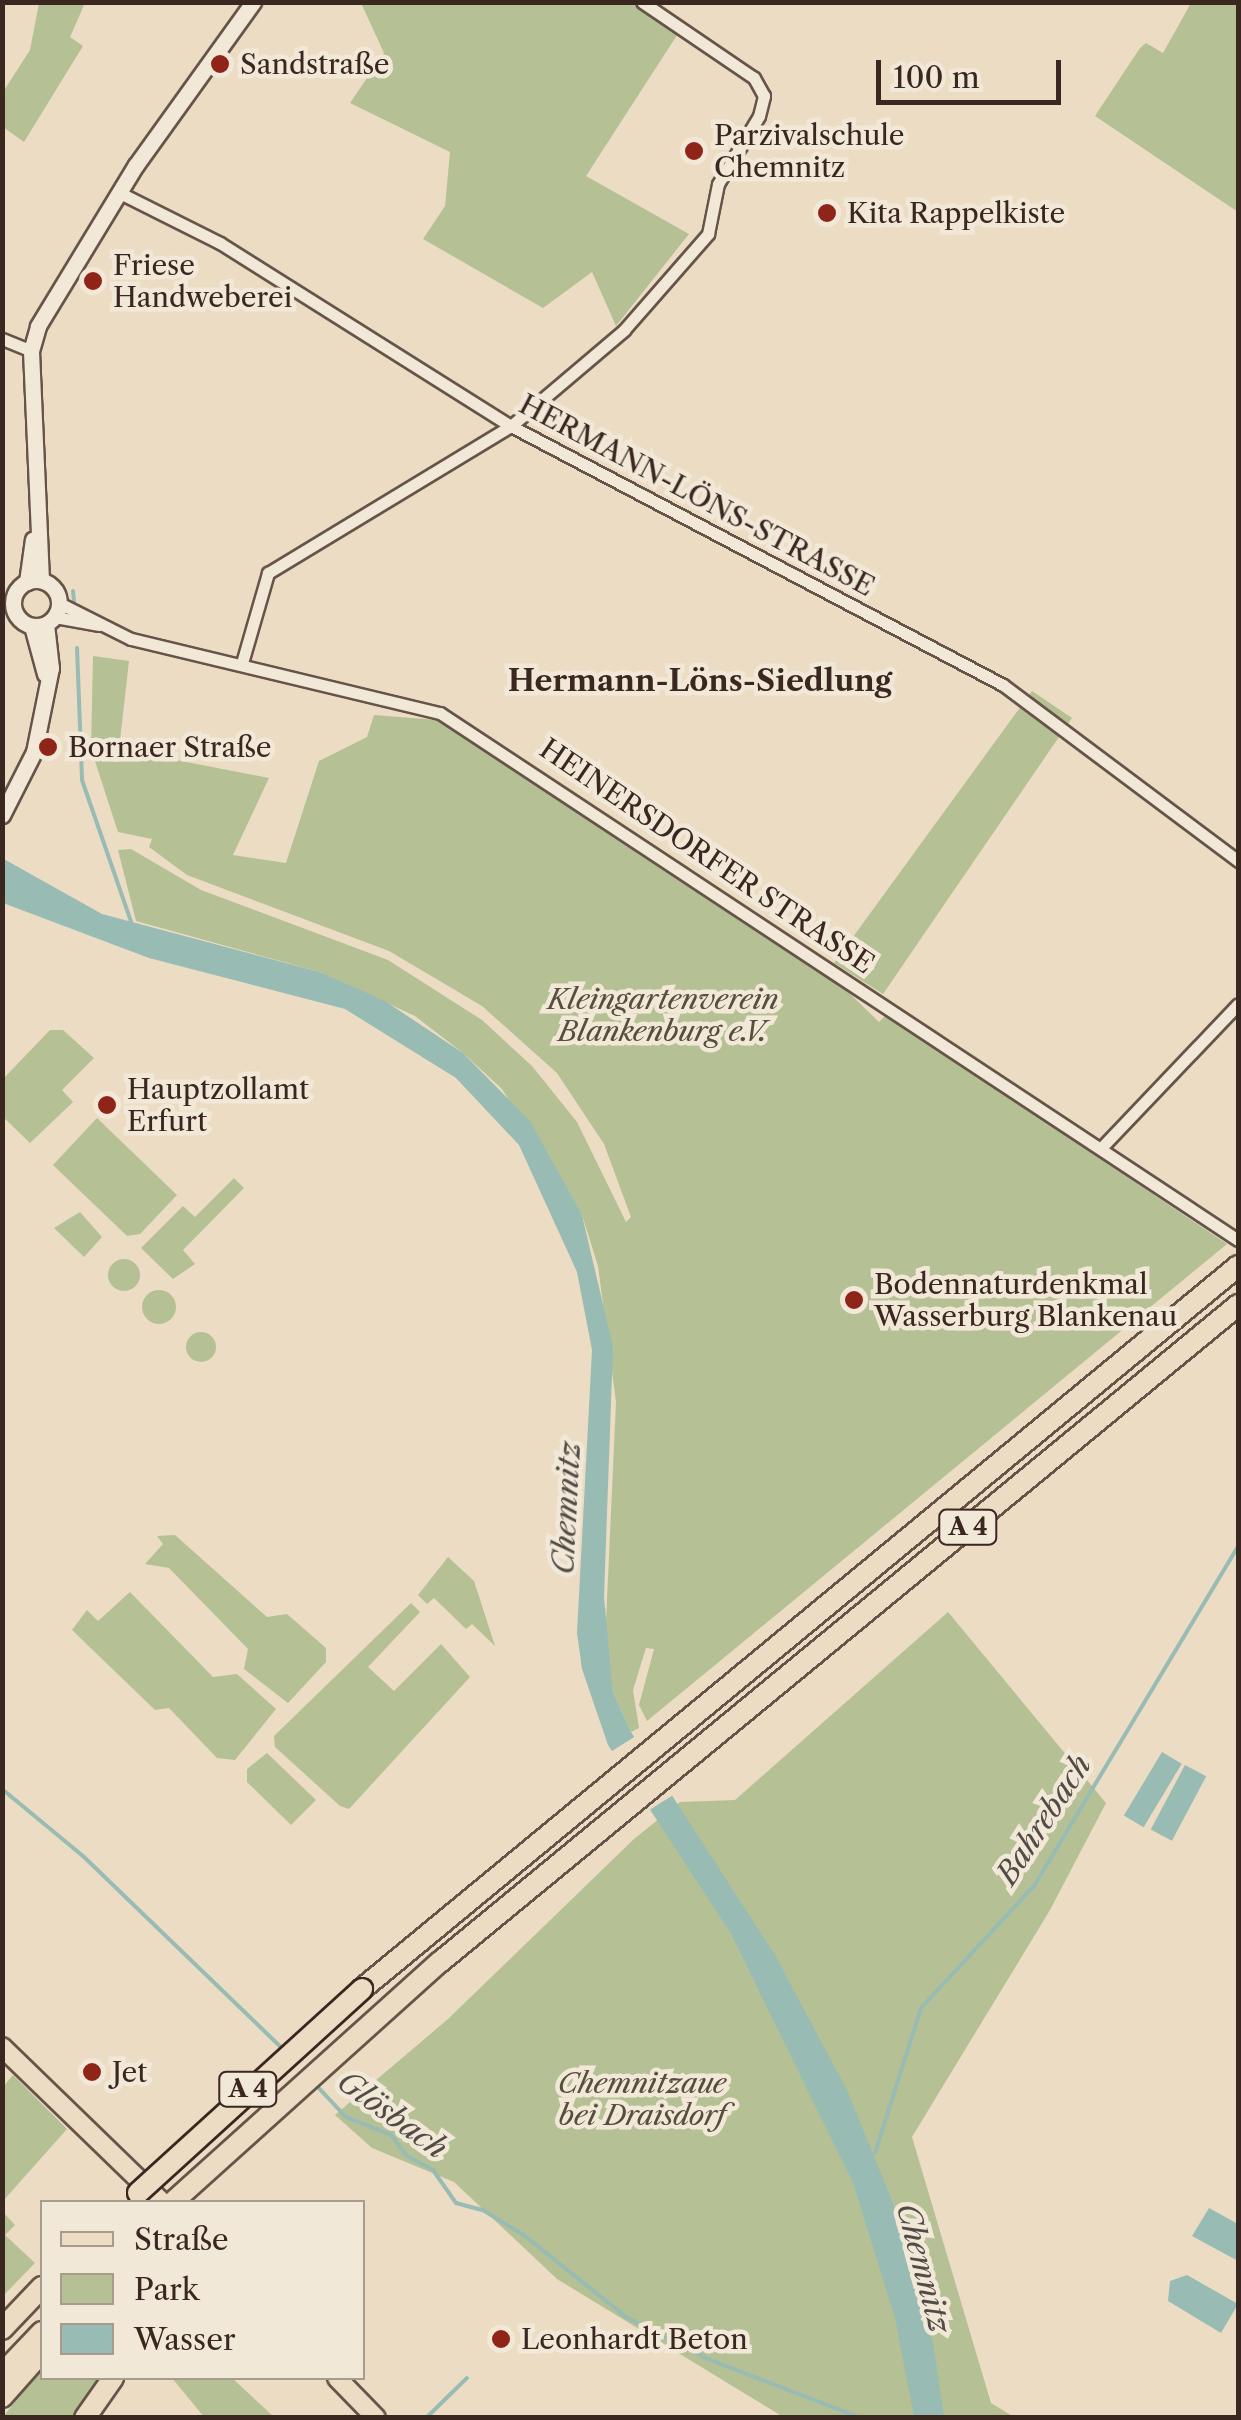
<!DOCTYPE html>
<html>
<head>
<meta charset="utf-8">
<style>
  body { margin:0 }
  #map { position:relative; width:1241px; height:2420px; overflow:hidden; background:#ebdcc3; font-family:"Libre Caslon Text",serif }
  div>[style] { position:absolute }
  .green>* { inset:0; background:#b5c195 }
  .round { border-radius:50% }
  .water>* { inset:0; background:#98bcb3; transform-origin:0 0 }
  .pier>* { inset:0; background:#ebdcc3; transform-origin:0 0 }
  .stream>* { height:4px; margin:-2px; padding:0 2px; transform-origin:2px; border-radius:2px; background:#98bcb3 }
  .roads { filter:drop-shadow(2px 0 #665449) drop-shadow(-2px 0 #665449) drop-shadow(0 2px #665449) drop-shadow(0 -2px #665449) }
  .street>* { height:11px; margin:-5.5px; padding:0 5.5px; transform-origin:5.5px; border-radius:5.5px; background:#f2e8d8 }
  .secondary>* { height:15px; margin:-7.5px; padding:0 7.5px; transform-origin:7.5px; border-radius:7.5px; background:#f2e8d8 }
  .secondary>.ring { margin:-7.5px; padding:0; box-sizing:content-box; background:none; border:15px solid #f2e8d8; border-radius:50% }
  .primary>* { height:18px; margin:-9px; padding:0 9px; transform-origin:9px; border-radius:9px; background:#ebdcc3 }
  .highway>* { height:20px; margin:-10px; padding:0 10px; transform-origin:10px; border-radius:10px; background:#ebdcc3 }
  .bridges { filter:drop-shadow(2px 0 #392720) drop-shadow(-2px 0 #392720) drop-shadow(0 2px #392720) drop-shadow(0 -2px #392720) }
  .highway-bridge>* { height:20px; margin:-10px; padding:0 10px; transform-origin:10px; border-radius:10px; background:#ebdcc3 }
  .dots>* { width:28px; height:28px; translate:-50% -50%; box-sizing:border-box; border:5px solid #f2e8d8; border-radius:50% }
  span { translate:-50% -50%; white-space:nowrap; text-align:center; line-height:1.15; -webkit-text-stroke:9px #f2e8d8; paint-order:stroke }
  .shield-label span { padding:2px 8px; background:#f2e8d8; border:2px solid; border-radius:8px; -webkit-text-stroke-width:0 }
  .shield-label { font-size:25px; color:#392720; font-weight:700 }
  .poi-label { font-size:28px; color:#392720 }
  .left { translate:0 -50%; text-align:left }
  .street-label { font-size:28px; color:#392720 }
  .park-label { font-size:28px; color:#584e3d; font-style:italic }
  .neighbourhood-label { font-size:30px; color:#392720; font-weight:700 }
  .water-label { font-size:30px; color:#514c45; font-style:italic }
  .frame { position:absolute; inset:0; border:5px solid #392720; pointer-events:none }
  .legend { position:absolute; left:40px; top:2200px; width:325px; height:180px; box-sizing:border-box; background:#f2e8d8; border:2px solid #a89b8e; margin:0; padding:12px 18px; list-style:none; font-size:30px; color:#392720 }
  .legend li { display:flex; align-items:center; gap:20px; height:50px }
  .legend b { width:50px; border:2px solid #a89b8e }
  .scale { position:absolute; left:876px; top:60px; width:185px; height:45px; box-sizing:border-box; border:5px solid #392720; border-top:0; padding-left:12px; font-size:30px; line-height:35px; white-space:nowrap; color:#392720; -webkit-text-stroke:8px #f2e8d8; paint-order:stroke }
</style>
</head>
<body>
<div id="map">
  <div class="green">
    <div style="clip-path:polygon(39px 3px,85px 3px,70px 37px,83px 46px,24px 142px,3px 127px,3px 92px,30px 50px)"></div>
    <div style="clip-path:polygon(361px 3px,642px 3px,681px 29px,586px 176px,689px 234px,616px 326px,592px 272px,543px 308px,423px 239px,445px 206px,450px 152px,350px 103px,384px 53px)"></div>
    <div style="clip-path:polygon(1191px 3px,1238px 3px,1238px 212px,1095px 116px,1140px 48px,1146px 43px,1163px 53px)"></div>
    <div style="clip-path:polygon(93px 656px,129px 661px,119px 749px,269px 778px,233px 855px,286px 863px,319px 761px,367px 737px,374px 715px,437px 720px,847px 991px,879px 1022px,886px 1015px,1227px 1244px,647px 1721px,639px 1705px,654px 1649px,646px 1648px,633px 1690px,639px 1728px,631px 1732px,613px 1692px,605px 1644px,616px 1402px,598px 1266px,582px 1215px,502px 1089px,463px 1053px,415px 1016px,320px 972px,136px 921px,118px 850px,131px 849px,201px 890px,388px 960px,482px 1020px,532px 1066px,577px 1122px,626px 1222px,631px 1217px,604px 1144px,557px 1073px,482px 1006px,389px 951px,187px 875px,149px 847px,152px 839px,118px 832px,91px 749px)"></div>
    <div style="clip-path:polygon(1032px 691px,1072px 718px,883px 994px,834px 963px)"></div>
    <div style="clip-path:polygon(50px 1030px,63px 1030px,94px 1058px,62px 1090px,73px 1102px,30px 1143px,3px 1117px,3px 1079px)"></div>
    <div style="clip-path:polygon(97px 1118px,177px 1195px,140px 1234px,127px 1236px,53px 1165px)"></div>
    <div style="clip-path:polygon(234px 1178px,244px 1188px,183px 1250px,195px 1264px,173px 1279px,141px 1248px,183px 1206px,195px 1217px)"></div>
    <div style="clip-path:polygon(80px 1212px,102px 1237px,84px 1257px,54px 1228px)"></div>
    <div class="round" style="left:108px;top:1259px;width:32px;height:32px"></div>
    <div class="round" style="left:142px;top:1290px;width:34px;height:34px"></div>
    <div class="round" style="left:186px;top:1332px;width:30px;height:30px"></div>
    <div style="clip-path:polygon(175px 1535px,267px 1617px,287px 1614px,326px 1648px,326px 1662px,288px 1703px,244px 1669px,248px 1649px,169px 1568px,145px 1564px,163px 1544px,157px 1536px)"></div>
    <div style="clip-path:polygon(448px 1557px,474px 1581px,495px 1646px,472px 1624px,466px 1629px,434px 1598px,427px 1604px,418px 1595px)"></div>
    <div style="clip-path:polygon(130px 1592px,213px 1677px,237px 1674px,276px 1709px,235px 1760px,217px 1758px,169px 1708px,155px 1710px,72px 1630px,87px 1610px,98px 1621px)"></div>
    <div style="clip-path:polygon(411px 1603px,420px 1612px,368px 1667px,394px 1691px,441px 1644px,470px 1677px,349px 1809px,340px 1806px,275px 1747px,274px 1736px)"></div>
    <div style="clip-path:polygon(948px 1612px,1106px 1803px,1050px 1910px,912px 2137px,991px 2403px,1014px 2417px,785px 2418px,557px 2279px,454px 2182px,372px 2148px,335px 2115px,448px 2019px,634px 1839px,680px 1802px,735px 1800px)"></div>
    <div style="clip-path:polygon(267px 1753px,316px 1800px,291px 1825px,247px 1782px,247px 1769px)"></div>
    <div style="clip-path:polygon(13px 2075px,67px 2129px,3px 2201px,3px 2087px)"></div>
    <div style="clip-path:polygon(2px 2211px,15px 2225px,5px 2235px,35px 2263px,3px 2296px)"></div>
    <div style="clip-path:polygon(42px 2367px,42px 2378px,100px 2378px,74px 2417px,3px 2417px)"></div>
    <div style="clip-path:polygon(172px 2378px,232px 2378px,274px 2417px,204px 2417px)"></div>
  </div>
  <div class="water">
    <div style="clip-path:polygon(2px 858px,102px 914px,320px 972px,385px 1001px,463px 1053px,530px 1121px,582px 1215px,613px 1347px,604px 1597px,613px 1692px,631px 1732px,775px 1955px,847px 2090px,893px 2203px,933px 2342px,944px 2417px,914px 2417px,895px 2318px,853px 2183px,731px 1934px,608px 1745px,582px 1669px,577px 1633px,592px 1350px,577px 1272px,519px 1145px,456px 1078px,345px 1009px,149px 958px,3px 903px)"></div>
    <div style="left:1162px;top:1752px;width:23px;height:74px;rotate:31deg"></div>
    <div style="left:1185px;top:1765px;width:24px;height:73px;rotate:28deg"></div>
    <div style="clip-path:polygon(1209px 2208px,1238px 2224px,1238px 2261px,1192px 2236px)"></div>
    <div style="clip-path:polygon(1187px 2275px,1238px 2304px,1221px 2333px,1168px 2301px,1170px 2281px)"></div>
  </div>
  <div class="pier">
    <div style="left:639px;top:1734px;width:70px;height:38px;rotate:58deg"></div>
  </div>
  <div class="stream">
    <div style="left:73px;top:591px;width:10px;rotate:84deg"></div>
    <div style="left:77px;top:648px;width:132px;rotate:87.8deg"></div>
    <div style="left:82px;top:780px;width:152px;rotate:70.9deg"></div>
    <div style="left:2px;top:1789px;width:105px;rotate:39.6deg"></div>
    <div style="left:83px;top:1856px;width:281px;rotate:44deg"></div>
    <div style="left:315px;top:2084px;width:45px;rotate:46.8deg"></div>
    <div style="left:346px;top:2117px;width:48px;rotate:21.8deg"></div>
    <div style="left:391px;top:2135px;width:26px;rotate:53deg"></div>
    <div style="left:407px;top:2156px;width:30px;rotate:28deg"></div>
    <div style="left:433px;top:2170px;width:40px;rotate:55.1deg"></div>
    <div style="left:456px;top:2203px;width:28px;rotate:15deg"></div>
    <div style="left:483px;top:2210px;width:49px;rotate:31.8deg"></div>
    <div style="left:525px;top:2236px;width:129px;rotate:38.7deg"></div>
    <div style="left:626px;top:2317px;width:92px;rotate:27.1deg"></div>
    <div style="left:708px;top:2359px;width:164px;rotate:21.1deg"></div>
    <div style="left:875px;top:2153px;width:152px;rotate:-72.4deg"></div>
    <div style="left:921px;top:2008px;width:166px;rotate:-47.2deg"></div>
    <div style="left:1034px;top:1886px;width:397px;rotate:-59deg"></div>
    <div style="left:426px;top:2418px;width:57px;rotate:-44.3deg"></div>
  </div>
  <div class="roads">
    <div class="street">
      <div style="left:118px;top:192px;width:114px;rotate:26.6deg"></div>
      <div style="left:220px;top:243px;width:344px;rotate:32.2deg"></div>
      <div style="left:511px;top:426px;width:556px;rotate:27.76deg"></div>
      <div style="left:1003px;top:685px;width:294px;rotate:36.8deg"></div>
      <div style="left:2px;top:339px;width:31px;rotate:22deg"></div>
      <div style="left:59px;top:603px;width:80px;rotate:26.6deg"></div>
      <div style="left:131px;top:639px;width:318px;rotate:13.5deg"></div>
      <div style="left:440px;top:713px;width:956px;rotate:33.44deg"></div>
      <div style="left:55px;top:617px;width:45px;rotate:10.3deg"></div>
      <div style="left:242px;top:663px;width:94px;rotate:-73.9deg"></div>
      <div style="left:268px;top:573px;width:284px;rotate:-31.2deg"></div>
      <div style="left:511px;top:426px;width:148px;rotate:-40.3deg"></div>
      <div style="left:624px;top:330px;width:128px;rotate:-48.8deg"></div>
      <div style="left:708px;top:234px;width:51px;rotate:-78.7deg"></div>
      <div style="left:718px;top:184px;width:79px;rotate:-58.9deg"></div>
      <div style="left:759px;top:116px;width:21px;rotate:-76deg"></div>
      <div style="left:764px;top:96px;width:21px;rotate:-119deg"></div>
      <div style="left:754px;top:78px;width:135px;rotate:-145.8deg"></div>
      <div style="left:1102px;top:1147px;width:197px;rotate:-46.4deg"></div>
    </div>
    <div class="secondary">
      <div class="ring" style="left:13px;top:580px;width:31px;height:31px"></div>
      <div style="left:41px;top:580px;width:229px;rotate:-92.5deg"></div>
      <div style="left:31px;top:351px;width:26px;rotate:-74deg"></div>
      <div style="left:38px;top:326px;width:188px;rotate:-58.7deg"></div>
      <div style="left:136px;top:165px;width:201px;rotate:-54.3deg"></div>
      <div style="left:27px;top:582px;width:43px;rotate:-82.1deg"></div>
      <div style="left:32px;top:626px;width:50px;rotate:74.8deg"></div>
      <div style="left:2px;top:815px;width:71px;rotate:-63.1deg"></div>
      <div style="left:34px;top:752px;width:86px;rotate:-78.6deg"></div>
      <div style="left:51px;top:668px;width:44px;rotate:-96.5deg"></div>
    </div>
    <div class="primary">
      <div style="left:2px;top:2047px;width:223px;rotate:44.1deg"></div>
      <div style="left:337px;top:2378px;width:56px;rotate:45.7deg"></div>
    </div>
    <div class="highway">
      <div style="left:362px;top:1989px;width:1136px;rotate:-39.53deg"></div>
      <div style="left:173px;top:2202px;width:359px;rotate:-42deg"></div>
      <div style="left:440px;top:1962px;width:1034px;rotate:-39.46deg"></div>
      <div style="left:2px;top:2329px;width:58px;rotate:-46.4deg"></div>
      <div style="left:2px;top:2374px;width:58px;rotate:-46.4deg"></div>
      <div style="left:2px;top:2397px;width:60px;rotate:-48.4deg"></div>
      <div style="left:85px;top:2418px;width:49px;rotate:-55deg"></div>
    </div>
  </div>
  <div class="bridges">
    <div class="highway-bridge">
      <div style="left:138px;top:2193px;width:303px;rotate:-42.3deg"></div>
    </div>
  </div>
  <div class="dots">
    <div style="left:220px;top:64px;background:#8f2418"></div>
    <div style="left:694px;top:151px;background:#8f2418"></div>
    <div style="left:827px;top:213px;background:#8f2418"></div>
    <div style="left:93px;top:281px;background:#8f2418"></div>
    <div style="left:48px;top:747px;background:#8f2418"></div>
    <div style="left:107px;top:1105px;background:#8f2418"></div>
    <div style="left:854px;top:1300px;background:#8f2418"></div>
    <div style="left:92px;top:2072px;background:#8f2418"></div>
    <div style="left:501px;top:2339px;background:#8f2418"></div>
  </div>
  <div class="shield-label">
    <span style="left:968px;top:1527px">A 4</span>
    <span style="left:248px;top:2089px">A 4</span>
  </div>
  <div class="poi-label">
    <span class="left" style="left:240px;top:64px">Sandstraße</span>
    <span class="left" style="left:714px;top:151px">Parzivalschule<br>Chemnitz</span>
    <span class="left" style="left:847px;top:213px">Kita Rappelkiste</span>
    <span class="left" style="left:113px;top:281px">Friese<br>Handweberei</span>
    <span class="left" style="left:68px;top:747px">Bornaer Straße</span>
    <span class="left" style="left:127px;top:1105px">Hauptzollamt<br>Erfurt</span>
    <span class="left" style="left:874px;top:1300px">Bodennaturdenkmal<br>Wasserburg Blankenau</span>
    <span class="left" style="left:112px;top:2072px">Jet</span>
    <span class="left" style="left:521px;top:2339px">Leonhardt Beton</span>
  </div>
  <div class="street-label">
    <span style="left:697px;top:495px;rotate:28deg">HERMANN-LÖNS-STRASSE</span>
    <span style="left:707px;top:856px;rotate:34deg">HEINERSDORFER STRASSE</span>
  </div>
  <div class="park-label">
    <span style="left:663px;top:1015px">Kleingartenverein<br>Blankenburg e.V.</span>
    <span style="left:642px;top:2099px">Chemnitzaue<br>bei Draisdorf</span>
  </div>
  <div class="neighbourhood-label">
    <span style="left:700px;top:681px">Hermann-Löns-Siedlung</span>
  </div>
  <div class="water-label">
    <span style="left:567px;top:1508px;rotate:-87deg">Chemnitz</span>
    <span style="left:1044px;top:1820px;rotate:-57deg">Bahrebach</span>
    <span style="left:392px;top:2115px;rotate:36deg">Glösbach</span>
    <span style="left:923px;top:2268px;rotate:75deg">Chemnitz</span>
  </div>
  <div class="frame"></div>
  <ul class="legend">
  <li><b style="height:12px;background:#ebdcc3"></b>Straße</li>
  <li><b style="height:28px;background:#b5c195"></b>Park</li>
  <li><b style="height:28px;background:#98bcb3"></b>Wasser</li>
  </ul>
  <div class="scale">100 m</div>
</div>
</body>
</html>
